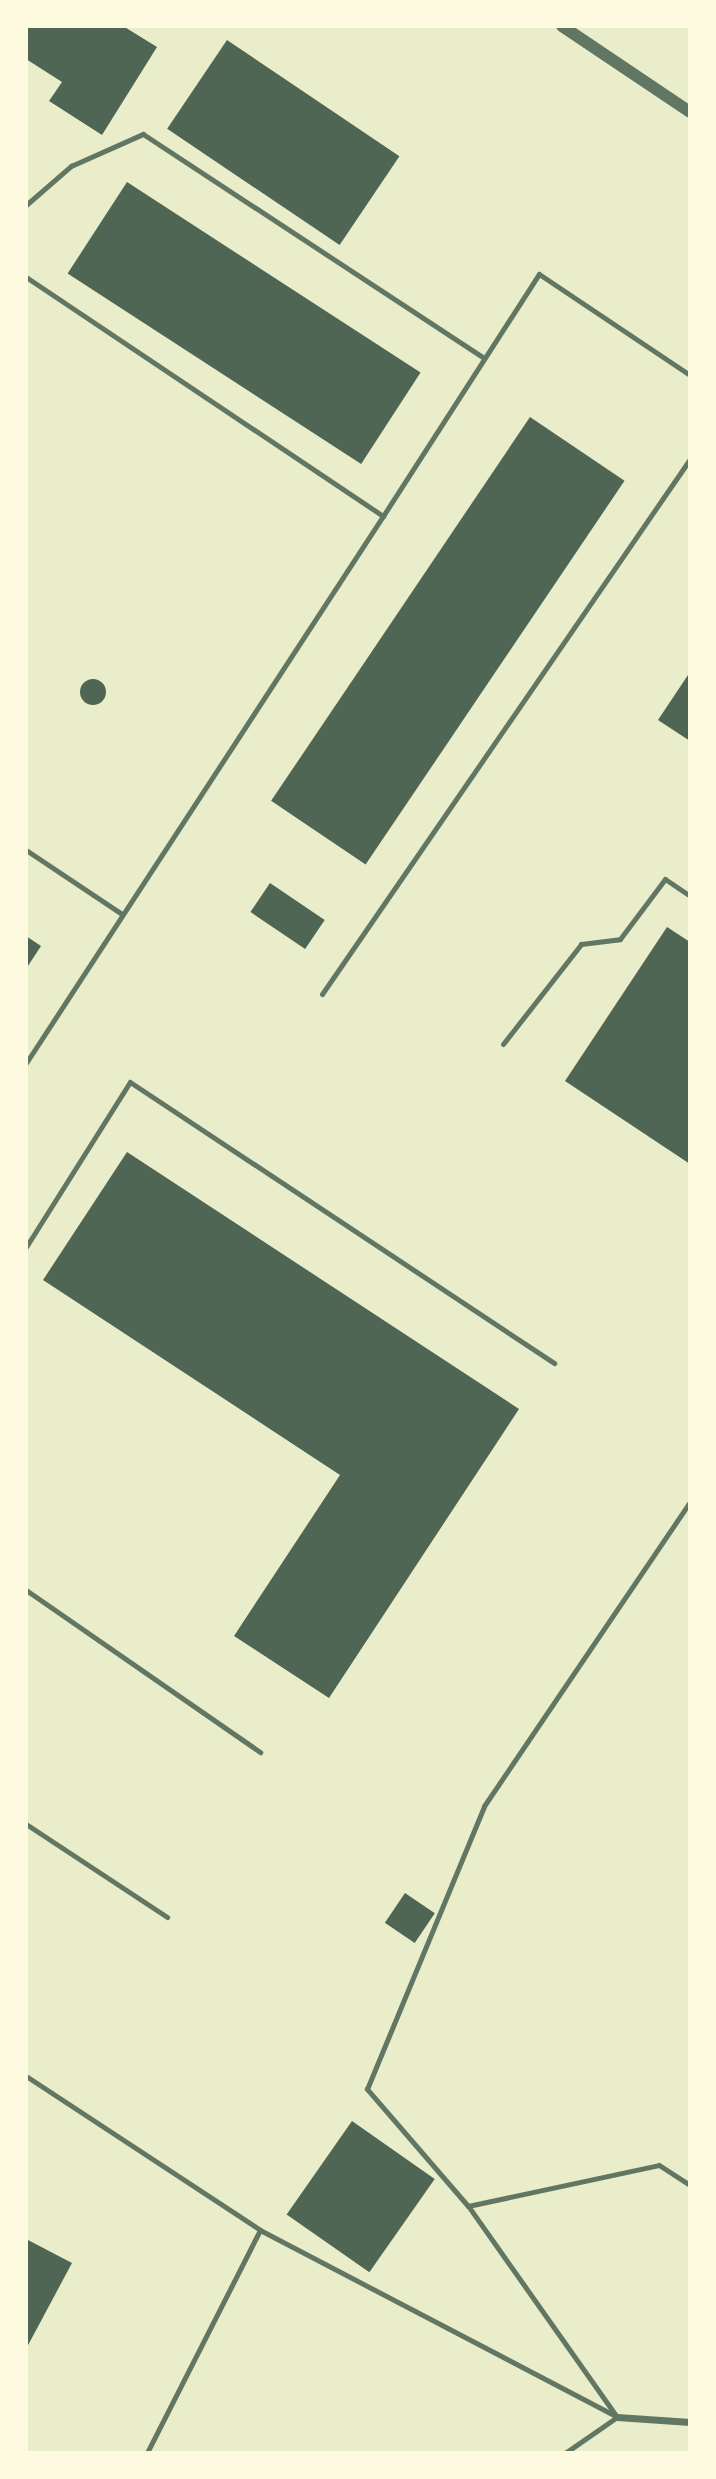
<!DOCTYPE html>
<html>
<head>
<meta charset="utf-8">
<style>
  body { margin:0 }
  #map { position:relative; width:716px; height:2479px; overflow:hidden; background:#e9edc9; font-family:"Fira Sans Condensed",sans-serif }
  div>[style] { position:absolute }
  .building>* { inset:0; background:#4f6655; transform-origin:0 0 }
  .round { border-radius:50% }
  .service>* { height:5px; margin:-2.5px; padding:0 2.5px; transform-origin:2.5px; border-radius:2.5px; background:#617663 }
  .minor>* { height:7px; margin:-3.5px; padding:0 3.5px; transform-origin:3.5px; border-radius:3.5px; background:#617663 }
  .tertiary>* { height:12px; margin:-6px; padding:0 6px; transform-origin:6px; border-radius:6px; background:#617663 }
  span { translate:-50% -50%; white-space:nowrap; text-align:center; line-height:1.15; -webkit-text-stroke:6px #fefae0; paint-order:stroke }
  .frame { position:absolute; inset:0; border:28px solid #fefae0; pointer-events:none }
</style>
</head>
<body>
<div id="map">
  <div class="building">
    <div style="clip-path:polygon(26px 26px,123px 26px,157px 47px,102px 135px,49px 101px,62px 82px,26px 59px)"></div>
    <div style="left:227px;top:40px;width:208px;height:107px;rotate:34deg"></div>
    <div style="left:127px;top:182px;width:350px;height:109px;rotate:33deg"></div>
    <div style="left:530px;top:417px;width:114px;height:463px;rotate:34deg"></div>
    <div style="clip-path:polygon(690px 672px,690px 741px,658px 720px)"></div>
    <div class="round" style="left:80px;top:679px;width:26px;height:26px"></div>
    <div style="left:270px;top:883px;width:66px;height:35px;rotate:34deg"></div>
    <div style="clip-path:polygon(667px 927px,690px 942px,690px 1164px,565px 1081px)"></div>
    <div style="clip-path:polygon(26px 936px,41px 946px,26px 969px)"></div>
    <div style="clip-path:polygon(127px 1152px,519px 1409px,329px 1698px,234px 1636px,340px 1475px,43px 1280px)"></div>
    <div style="left:405px;top:1893px;width:36px;height:36px;rotate:34deg"></div>
    <div style="left:352px;top:2121px;width:101px;height:114px;rotate:35deg"></div>
    <div style="clip-path:polygon(28px 2240px,72px 2263px,26px 2349px,26px 2242px)"></div>
  </div>
  <div class="service">
    <div style="left:26px;top:205px;width:60px;rotate:-40.9deg"></div>
    <div style="left:71px;top:166px;width:79px;rotate:-24deg"></div>
    <div style="left:143px;top:134px;width:406px;rotate:33.3deg"></div>
    <div style="left:26px;top:277px;width:430px;rotate:33.8deg"></div>
    <div style="left:383px;top:516px;width:288px;rotate:-57.2deg"></div>
    <div style="left:539px;top:274px;width:182px;rotate:33.8deg"></div>
    <div style="left:26px;top:850px;width:115px;rotate:33.7deg"></div>
    <div style="left:322px;top:994px;width:649px;rotate:-55.48deg"></div>
    <div style="left:503px;top:1044px;width:127px;rotate:-52deg"></div>
    <div style="left:581px;top:944px;width:39px;rotate:-7deg"></div>
    <div style="left:620px;top:939px;width:75px;rotate:-53.1deg"></div>
    <div style="left:665px;top:879px;width:30px;rotate:34deg"></div>
    <div style="left:26px;top:1063px;width:653px;rotate:-56.87deg"></div>
    <div style="left:26px;top:1247px;width:195px;rotate:-57.8deg"></div>
    <div style="left:130px;top:1082px;width:509px;rotate:33.53deg"></div>
    <div style="left:26px;top:1590px;width:285px;rotate:34.7deg"></div>
    <div style="left:26px;top:1824px;width:169px;rotate:33.4deg"></div>
    <div style="left:26px;top:2076px;width:280px;rotate:33.3deg"></div>
    <div style="left:260px;top:2230px;width:250px;rotate:116.9deg"></div>
    <div style="left:468px;top:2206px;width:155px;rotate:-130.8deg"></div>
    <div style="left:367px;top:2089px;width:306px;rotate:-67.5deg"></div>
    <div style="left:484px;top:1806px;width:367px;rotate:-55.9deg"></div>
    <div style="left:260px;top:2230px;width:403px;rotate:27.6deg"></div>
    <div style="left:617px;top:2417px;width:63px;rotate:145.3deg"></div>
    <div style="left:617px;top:2417px;width:258px;rotate:-125.2deg"></div>
    <div style="left:468px;top:2206px;width:195px;rotate:-12.1deg"></div>
    <div style="left:659px;top:2165px;width:37px;rotate:33deg"></div>
  </div>
  <div class="minor">
    <div style="left:617px;top:2417px;width:73px;rotate:3.9deg"></div>
  </div>
  <div class="tertiary">
    <div style="left:562px;top:26px;width:154px;rotate:33.9deg"></div>
  </div>
  <div class="frame"></div>
</div>
</body>
</html>
